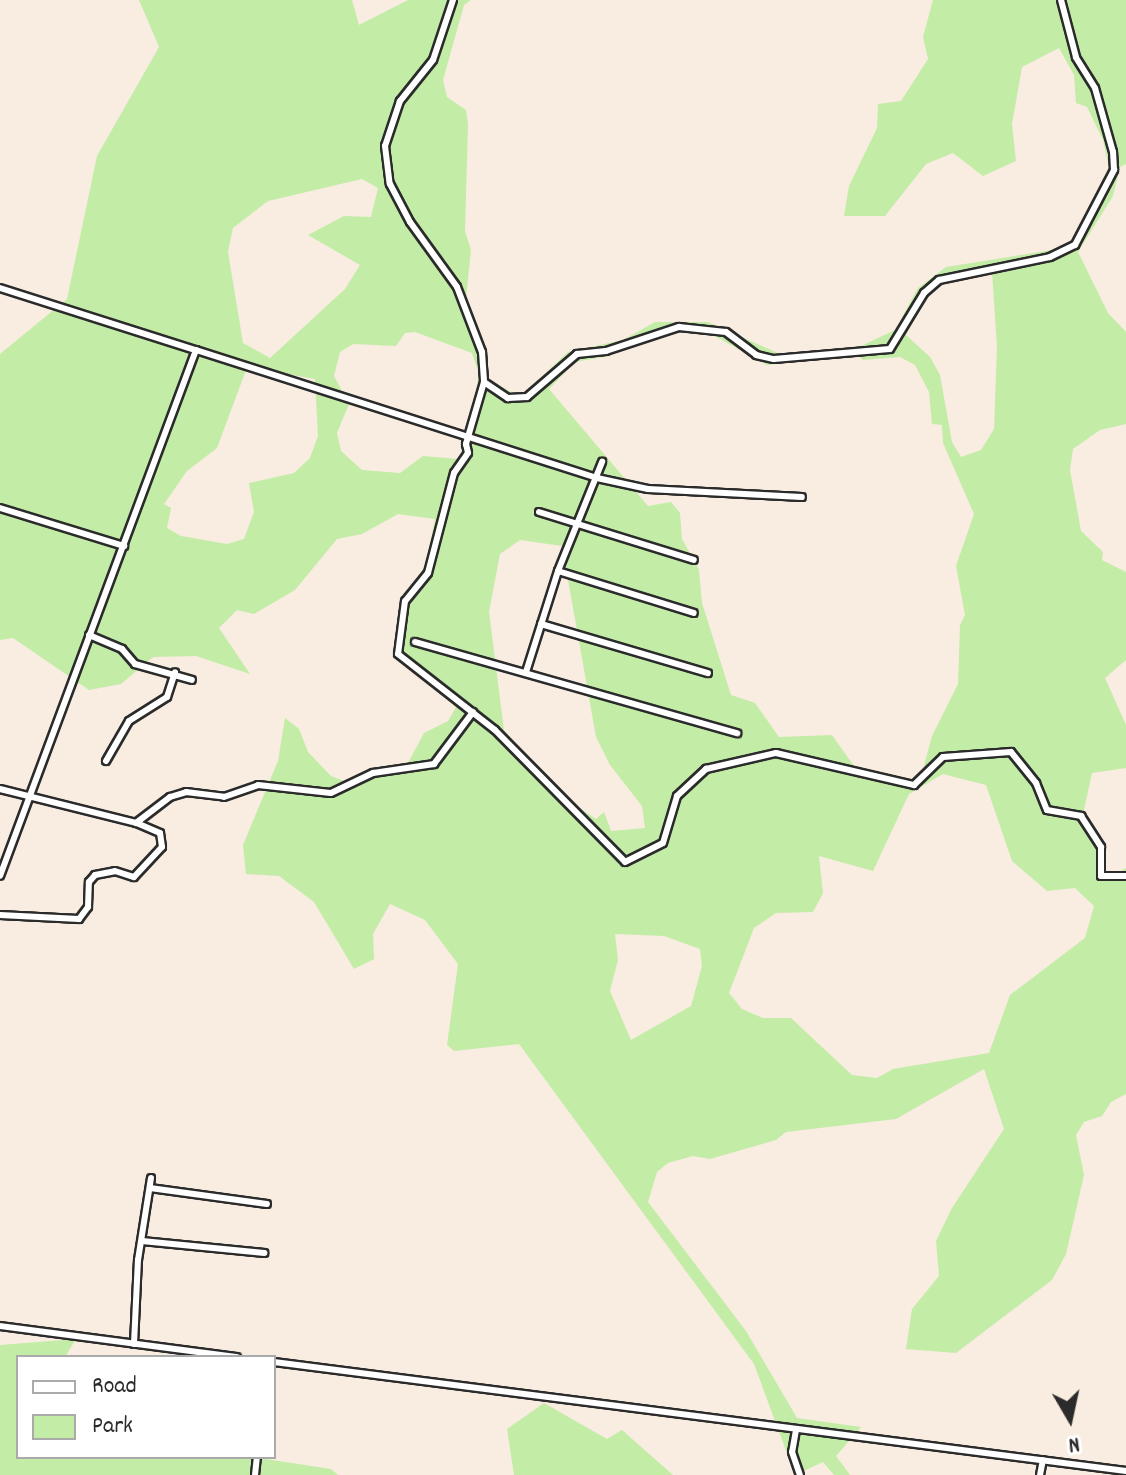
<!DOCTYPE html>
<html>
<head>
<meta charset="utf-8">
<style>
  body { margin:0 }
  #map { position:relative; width:1126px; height:1475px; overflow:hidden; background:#f8ede0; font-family:Dekko,sans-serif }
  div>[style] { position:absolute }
  .green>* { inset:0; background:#c3eca7 }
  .roads { filter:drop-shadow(2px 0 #2b2b2b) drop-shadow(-2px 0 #2b2b2b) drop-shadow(0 2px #2b2b2b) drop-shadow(0 -2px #2b2b2b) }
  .street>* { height:6px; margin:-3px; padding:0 3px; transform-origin:3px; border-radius:3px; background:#fff }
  span { translate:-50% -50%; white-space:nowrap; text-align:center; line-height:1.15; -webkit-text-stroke:7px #fff; paint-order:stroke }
  .legend { position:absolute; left:16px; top:1355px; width:260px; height:104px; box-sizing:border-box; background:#fff; border:2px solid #aaa; margin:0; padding:10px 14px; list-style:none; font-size:24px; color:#2b2b2b }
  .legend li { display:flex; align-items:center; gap:16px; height:40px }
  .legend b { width:40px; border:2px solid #aaa }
  .north { position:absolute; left:1030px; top:1379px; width:80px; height:80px; -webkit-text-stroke:6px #fff; paint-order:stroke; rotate:171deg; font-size:22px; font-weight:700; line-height:32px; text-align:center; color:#2b2b2b }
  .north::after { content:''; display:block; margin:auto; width:28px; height:36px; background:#2b2b2b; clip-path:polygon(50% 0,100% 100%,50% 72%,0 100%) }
</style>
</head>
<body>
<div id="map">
  <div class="green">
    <div style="clip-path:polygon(evenodd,139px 0,352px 0,359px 25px,408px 0,471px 0,464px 5px,443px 80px,447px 97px,466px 110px,468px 124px,465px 231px,471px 250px,465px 308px,488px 355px,487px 378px,511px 392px,524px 393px,568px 352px,623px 340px,655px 322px,708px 322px,782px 355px,861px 346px,895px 330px,918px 288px,946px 267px,1064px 248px,1075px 239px,1110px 172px,1103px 140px,1087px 107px,1076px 103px,1074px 75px,1059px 48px,1022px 67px,1012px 124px,1016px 161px,983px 176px,953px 153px,926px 164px,885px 216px,844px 216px,849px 186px,877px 128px,878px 104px,901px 101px,928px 59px,923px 37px,933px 0,1126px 0,1126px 164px,1120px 167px,1113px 196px,1078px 252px,1108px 313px,1126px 332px,1126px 424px,1100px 430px,1073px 449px,1070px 470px,1081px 531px,1103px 552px,1102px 560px,1126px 572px,1126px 660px,1105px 678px,1126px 725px,1126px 768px,1092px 773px,1084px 810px,1106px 852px,1106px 873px,1115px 875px,1126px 868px,1126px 1094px,1111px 1102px,1102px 1116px,1084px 1122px,1076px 1135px,1084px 1175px,1066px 1254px,1052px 1280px,956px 1353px,906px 1349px,912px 1309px,939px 1276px,936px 1241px,952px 1208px,1004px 1129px,984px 1069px,896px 1119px,786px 1132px,776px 1140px,710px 1159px,693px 1156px,668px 1163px,657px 1172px,648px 1202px,746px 1331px,797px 1418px,861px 1427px,836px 1456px,850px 1475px,834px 1475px,823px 1462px,795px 1475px,754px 1364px,519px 1044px,454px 1051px,447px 1045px,458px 964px,425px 920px,390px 904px,373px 934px,374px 959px,354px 969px,314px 902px,279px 876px,246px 874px,243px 845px,278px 761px,285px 718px,299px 729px,308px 752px,331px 776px,344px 781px,371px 769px,408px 763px,424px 733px,448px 721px,456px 707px,393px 652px,400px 606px,426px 564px,435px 519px,398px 514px,362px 534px,337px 539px,295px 590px,254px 614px,237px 610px,219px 628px,250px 674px,196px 656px,153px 657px,121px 684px,89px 690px,13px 638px,0 640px,0 354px,67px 299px,97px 156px,159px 47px,139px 0,362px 179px,378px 188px,371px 217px,344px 216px,308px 235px,360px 265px,345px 289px,270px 358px,243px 343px,228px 252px,233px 228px,268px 201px,362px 179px,139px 0,992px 272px,997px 347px,994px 429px,981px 450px,961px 457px,952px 442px,940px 375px,930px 357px,906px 335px,930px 291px,949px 278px,992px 272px,139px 0,415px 332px,472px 353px,479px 374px,464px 454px,459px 459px,423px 456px,400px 473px,362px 470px,341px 451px,337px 433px,349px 404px,334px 376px,340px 352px,353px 344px,396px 346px,405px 333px,415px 332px,139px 0,661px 332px,711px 334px,767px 365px,858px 355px,863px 360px,900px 357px,915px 365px,929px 392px,932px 424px,942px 425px,943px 443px,974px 514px,956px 566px,965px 615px,960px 625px,958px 684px,932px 736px,922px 773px,913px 779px,856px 769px,832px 735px,779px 737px,755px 703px,731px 695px,702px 603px,699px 570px,682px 539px,680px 513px,671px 502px,648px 506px,549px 389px,575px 362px,609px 356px,661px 332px,139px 0,253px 368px,315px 379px,318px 436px,310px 458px,294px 473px,249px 483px,254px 512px,244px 539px,227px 544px,181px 536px,167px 528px,171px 508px,164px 504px,187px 471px,217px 448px,246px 370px,253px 368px,139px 0,520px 540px,562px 546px,596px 737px,610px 765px,642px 806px,645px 828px,611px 831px,604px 812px,596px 819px,556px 792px,504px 730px,489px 612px,500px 554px,520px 540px,139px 0,943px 774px,986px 785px,1012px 861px,1047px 891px,1075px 888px,1094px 906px,1085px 938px,1010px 995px,989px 1053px,893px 1069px,877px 1078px,852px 1075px,791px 1018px,763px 1018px,742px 1009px,729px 993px,754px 928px,776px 913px,813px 912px,823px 893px,819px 856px,873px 871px,909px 794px,943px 774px,139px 0,615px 934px,664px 936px,700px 949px,702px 966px,691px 1006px,631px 1040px,610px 991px,618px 960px,615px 934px)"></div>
    <div style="clip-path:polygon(76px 1339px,65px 1357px,18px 1357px,18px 1457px,252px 1457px,331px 1469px,338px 1475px,0 1475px,0 1345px)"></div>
    <div style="clip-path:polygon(544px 1403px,607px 1439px,622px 1430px,673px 1475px,514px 1475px,507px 1429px)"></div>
  </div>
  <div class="roads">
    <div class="street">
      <div style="left:453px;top:0;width:63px;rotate:108.4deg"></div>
      <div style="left:433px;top:60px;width:53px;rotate:128.8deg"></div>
      <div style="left:400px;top:101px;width:47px;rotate:108.4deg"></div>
      <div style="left:385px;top:146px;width:38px;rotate:83deg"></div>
      <div style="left:390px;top:184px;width:43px;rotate:62.2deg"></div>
      <div style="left:410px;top:222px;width:80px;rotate:54.1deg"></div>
      <div style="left:457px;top:287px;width:70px;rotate:69deg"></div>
      <div style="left:482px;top:352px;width:30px;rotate:86deg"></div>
      <div style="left:484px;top:382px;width:65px;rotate:106.2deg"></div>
      <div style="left:466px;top:444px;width:9px;rotate:77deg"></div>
      <div style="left:468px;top:453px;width:24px;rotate:125deg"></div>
      <div style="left:454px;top:473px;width:103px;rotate:104.6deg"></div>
      <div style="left:428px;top:573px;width:36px;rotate:129deg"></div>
      <div style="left:405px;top:601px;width:53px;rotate:97.5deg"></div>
      <div style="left:398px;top:654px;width:123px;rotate:38.1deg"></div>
      <div style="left:495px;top:730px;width:185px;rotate:45.4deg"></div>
      <div style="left:625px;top:862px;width:42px;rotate:-26.6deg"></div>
      <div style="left:663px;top:843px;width:49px;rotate:-73.4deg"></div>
      <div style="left:677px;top:796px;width:40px;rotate:-43deg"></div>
      <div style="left:706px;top:769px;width:72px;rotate:-12.9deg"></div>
      <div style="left:776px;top:753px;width:142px;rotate:13.1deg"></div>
      <div style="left:914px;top:785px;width:40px;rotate:-44deg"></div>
      <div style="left:943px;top:757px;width:68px;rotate:-4.2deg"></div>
      <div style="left:1011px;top:752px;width:40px;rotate:51deg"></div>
      <div style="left:1036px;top:783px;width:29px;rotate:68deg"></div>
      <div style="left:1047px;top:810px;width:35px;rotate:10deg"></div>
      <div style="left:1081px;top:816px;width:37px;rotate:57deg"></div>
      <div style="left:1101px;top:847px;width:29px;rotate:90deg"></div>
      <div style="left:1101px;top:876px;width:25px"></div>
      <div style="left:0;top:288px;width:206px;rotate:17.6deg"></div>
      <div style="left:196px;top:350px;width:561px;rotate:110.44deg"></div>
      <div style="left:196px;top:350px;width:421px;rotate:17.7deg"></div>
      <div style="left:597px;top:478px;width:52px;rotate:12.2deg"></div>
      <div style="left:648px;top:489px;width:154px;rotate:3deg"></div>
      <div style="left:484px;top:382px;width:29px;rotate:34deg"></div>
      <div style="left:508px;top:398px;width:19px;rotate:-3deg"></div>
      <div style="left:527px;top:397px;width:66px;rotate:-40.7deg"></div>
      <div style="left:577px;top:354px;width:29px;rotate:-6deg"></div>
      <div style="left:606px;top:351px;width:77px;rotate:-18.2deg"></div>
      <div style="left:679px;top:327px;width:47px;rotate:6.1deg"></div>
      <div style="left:726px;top:332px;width:38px;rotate:37deg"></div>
      <div style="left:756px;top:355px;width:18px;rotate:13deg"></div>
      <div style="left:774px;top:359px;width:116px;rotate:-4.9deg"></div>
      <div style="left:890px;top:349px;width:66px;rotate:-58.7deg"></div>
      <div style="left:924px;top:293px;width:20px;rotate:-41deg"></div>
      <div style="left:939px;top:280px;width:113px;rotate:-11.7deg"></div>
      <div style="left:1050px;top:257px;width:28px;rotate:-26deg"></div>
      <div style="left:1075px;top:245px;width:85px;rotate:-62.5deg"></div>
      <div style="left:1114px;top:170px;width:18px;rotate:-93deg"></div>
      <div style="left:1113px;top:152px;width:66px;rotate:-105.7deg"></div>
      <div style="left:1095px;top:88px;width:36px;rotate:-122deg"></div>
      <div style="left:1076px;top:57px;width:59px;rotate:-104.7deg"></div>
      <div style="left:0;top:508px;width:130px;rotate:17deg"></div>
      <div style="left:539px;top:512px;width:162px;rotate:17.2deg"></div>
      <div style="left:558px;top:571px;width:142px;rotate:17.2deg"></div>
      <div style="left:541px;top:624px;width:174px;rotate:16.4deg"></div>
      <div style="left:89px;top:635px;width:36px;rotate:23deg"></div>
      <div style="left:122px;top:649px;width:20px;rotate:49deg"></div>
      <div style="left:135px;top:664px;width:59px;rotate:15.7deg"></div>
      <div style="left:415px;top:642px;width:335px;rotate:15.8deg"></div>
      <div style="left:526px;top:672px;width:106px;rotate:-72.4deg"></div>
      <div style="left:558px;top:571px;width:118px;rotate:-68deg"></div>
      <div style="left:106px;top:761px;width:46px;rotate:-60.1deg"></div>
      <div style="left:129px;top:721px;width:45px;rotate:-32.3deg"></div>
      <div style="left:167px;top:697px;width:26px;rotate:-72deg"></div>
      <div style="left:0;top:789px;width:140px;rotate:14deg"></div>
      <div style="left:136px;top:823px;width:43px;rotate:-37.4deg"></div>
      <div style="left:170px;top:797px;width:17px;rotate:-17deg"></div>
      <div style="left:186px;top:792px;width:38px;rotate:7deg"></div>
      <div style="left:224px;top:797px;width:36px;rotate:-19deg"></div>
      <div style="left:258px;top:785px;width:73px;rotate:6.3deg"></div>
      <div style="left:331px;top:793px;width:47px;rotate:-25.5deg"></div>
      <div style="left:373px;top:773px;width:62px;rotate:-8.4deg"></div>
      <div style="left:434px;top:764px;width:65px;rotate:-53.1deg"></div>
      <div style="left:0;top:915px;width:79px;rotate:2.9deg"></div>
      <div style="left:79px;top:919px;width:15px;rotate:-53deg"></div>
      <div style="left:88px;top:907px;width:25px;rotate:-88deg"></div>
      <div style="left:89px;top:882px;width:9px;rotate:-49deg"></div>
      <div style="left:95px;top:875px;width:20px;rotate:-11deg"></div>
      <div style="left:115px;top:871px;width:20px;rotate:18deg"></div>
      <div style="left:134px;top:877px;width:41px;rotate:-47deg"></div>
      <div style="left:162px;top:847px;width:14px;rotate:-98deg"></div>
      <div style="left:160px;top:833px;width:26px;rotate:-157deg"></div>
      <div style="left:150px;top:1188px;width:118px;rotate:7.8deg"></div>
      <div style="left:142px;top:1241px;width:123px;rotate:5.6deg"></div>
      <div style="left:0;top:1326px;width:239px;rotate:7.5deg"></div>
      <div style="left:134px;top:1344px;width:84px;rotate:-87.3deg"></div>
      <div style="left:138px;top:1260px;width:83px;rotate:-81deg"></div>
      <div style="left:274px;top:1362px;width:859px;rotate:7.29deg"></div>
      <div style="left:796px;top:1430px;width:22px;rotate:100deg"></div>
      <div style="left:792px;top:1452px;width:24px;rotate:71deg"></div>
      <div style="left:255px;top:1475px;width:18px;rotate:-84deg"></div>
      <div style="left:1040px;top:1475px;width:15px;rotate:-79deg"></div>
    </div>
  </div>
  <ul class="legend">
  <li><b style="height:10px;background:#fff"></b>Road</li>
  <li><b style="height:22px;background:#c3eca7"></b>Park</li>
  </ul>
  <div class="north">N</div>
</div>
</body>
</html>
